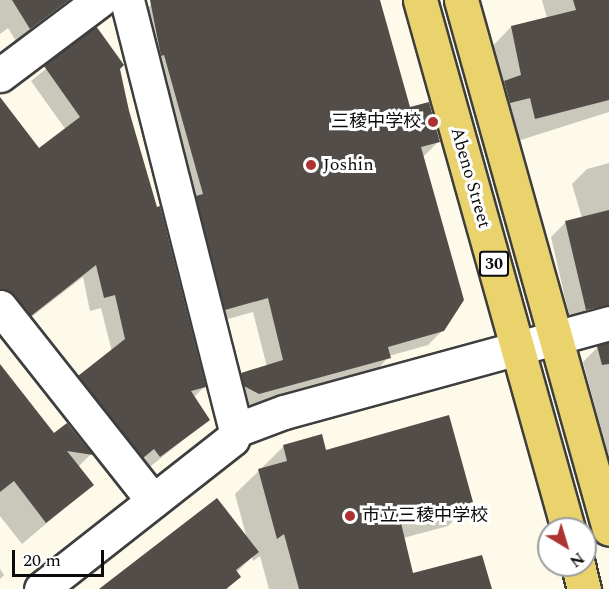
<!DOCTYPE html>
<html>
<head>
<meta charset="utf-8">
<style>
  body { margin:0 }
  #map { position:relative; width:609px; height:589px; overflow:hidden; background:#fdfaea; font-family:Spectral,"Noto Sans JP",serif }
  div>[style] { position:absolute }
  .shadow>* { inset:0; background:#0003 }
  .building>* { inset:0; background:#524d48 }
  .roads { filter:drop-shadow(2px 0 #3e3e3e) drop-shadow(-2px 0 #3e3e3e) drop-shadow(0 2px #3e3e3e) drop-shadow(0 -2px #3e3e3e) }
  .minor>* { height:33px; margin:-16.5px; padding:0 16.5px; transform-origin:16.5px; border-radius:16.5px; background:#fff }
  .major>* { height:33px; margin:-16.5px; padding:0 16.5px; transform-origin:16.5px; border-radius:16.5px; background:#ead36d }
  .dots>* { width:16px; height:16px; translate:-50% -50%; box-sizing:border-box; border:3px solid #fff; border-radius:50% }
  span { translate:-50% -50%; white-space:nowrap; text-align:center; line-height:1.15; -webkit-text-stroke:6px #fff; paint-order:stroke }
  .shield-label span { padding:2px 4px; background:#fff; border:2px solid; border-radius:4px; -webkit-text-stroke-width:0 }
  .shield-label { font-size:16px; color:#0b0b0b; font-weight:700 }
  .poi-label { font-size:18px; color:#0b0b0b }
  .right { translate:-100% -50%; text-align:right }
  .left { translate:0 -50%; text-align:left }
  .street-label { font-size:18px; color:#0b0b0b }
  .north { position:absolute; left:537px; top:517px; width:60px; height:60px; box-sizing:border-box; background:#fff; border:2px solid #9d9d9d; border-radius:50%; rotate:142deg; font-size:16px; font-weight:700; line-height:24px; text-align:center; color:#0b0b0b }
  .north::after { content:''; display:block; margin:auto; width:21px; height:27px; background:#ac3332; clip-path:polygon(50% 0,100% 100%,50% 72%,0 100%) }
  .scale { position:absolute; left:12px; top:550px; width:92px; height:27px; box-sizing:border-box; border:3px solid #0b0b0b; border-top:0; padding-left:8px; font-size:18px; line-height:21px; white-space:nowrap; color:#0b0b0b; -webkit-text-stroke:4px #fff; paint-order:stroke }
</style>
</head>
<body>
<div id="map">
  <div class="shadow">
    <div style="clip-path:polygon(0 0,68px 0,16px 41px,8px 28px,0 34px)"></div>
    <div style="clip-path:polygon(164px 0,378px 0,409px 109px,439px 141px,423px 157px,443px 330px,428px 345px,389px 356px,375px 373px,243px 408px,227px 389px,242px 374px,267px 367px,253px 312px,210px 324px,137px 18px,152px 4px)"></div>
    <div style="clip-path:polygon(542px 0,609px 0,609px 112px,511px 143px,487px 52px,511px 27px,547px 18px)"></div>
    <div style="clip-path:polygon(96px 28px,118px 69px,204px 387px,193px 398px,208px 420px,146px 470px,66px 391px,112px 352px,101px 308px,90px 311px,83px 277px,16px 329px,0 308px,0 99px,39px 150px,66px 130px,31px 81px)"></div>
    <div style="clip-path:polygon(609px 163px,609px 330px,571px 324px,551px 237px,566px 222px,582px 218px,572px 184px,587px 169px)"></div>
    <div style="clip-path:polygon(609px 343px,609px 458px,583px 362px,598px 347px)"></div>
    <div style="clip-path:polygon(0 381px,53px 435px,91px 454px,78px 467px,92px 485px,22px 544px,0 516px)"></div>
    <div style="clip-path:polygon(321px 436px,325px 452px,471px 502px,448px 526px,403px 538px,412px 575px,490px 589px,269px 589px,260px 556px,253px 561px,252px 557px,236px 573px,239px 577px,227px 589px,101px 589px,247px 539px,235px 494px,283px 447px)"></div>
    <div style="clip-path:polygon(0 569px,4px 575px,0 579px)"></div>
  </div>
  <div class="building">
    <div style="clip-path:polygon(12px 0,69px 0,30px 29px)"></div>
    <div style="clip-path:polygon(150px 0,380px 0,410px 107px,429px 102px,440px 142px,421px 147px,464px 300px,444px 331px,388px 347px,391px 358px,259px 394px,244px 386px,241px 373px,283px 360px,268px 298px,225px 310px,196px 196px,203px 194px,164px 55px,161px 56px)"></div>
    <div style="clip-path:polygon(573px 0,609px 0,609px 100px,535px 119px,530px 98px,510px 103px,504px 81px,521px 75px,511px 26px,576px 10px)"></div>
    <div style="clip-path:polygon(96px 26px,124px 65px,120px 69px,129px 111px,157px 207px,160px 206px,206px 387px,191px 391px,210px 420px,160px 457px,154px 449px,143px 458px,78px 376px,125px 339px,115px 295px,104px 298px,96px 265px,31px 316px,14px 295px,0 289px,0 97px,39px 148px,80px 117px,44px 66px)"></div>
    <div style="clip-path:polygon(609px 210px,609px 305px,586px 310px,565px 221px)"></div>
    <div style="clip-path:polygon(609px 342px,609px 364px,602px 365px,597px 346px)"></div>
    <div style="clip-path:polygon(0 364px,54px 433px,67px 423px,93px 455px,67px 451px,94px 485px,46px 523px,14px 481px,0 492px)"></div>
    <div style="clip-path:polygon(449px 415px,473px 502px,401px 523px,413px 573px,482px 555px,492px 589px,299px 589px,284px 534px,277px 539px,258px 469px,287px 461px,283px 445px,322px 434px,326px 450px)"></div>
    <div style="clip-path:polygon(217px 498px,259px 552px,236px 570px,241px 577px,226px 589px,99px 589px)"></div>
  </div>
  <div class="roads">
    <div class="minor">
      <div style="left:127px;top:0;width:444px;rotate:75.8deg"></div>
      <div style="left:0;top:75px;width:125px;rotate:-36.9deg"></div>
      <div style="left:0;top:307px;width:247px;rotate:51.7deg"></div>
      <div style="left:41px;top:589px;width:243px;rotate:-38.1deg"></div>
      <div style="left:232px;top:439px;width:10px;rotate:-66deg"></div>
      <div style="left:236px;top:430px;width:51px;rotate:-20.6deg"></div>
      <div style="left:284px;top:412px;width:337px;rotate:-15.3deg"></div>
    </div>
    <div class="major">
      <div style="left:420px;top:0;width:549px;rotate:74.37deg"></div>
      <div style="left:461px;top:0;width:549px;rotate:74.37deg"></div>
      <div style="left:578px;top:565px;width:25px;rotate:76deg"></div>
    </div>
  </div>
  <div class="dots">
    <div style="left:433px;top:122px;background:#ac3332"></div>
    <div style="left:311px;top:165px;background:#ac3332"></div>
    <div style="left:350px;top:516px;background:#ac3332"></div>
  </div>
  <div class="shield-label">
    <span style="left:494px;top:264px">30</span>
  </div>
  <div class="poi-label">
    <span class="right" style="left:421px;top:122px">三稜中学校</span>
    <span class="left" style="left:323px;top:165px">Joshin</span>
    <span class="left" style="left:362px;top:516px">市立三稜中学校</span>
  </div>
  <div class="street-label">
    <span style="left:470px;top:178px;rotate:74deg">Abeno Street</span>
  </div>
  <div class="north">N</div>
  <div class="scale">20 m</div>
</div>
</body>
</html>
